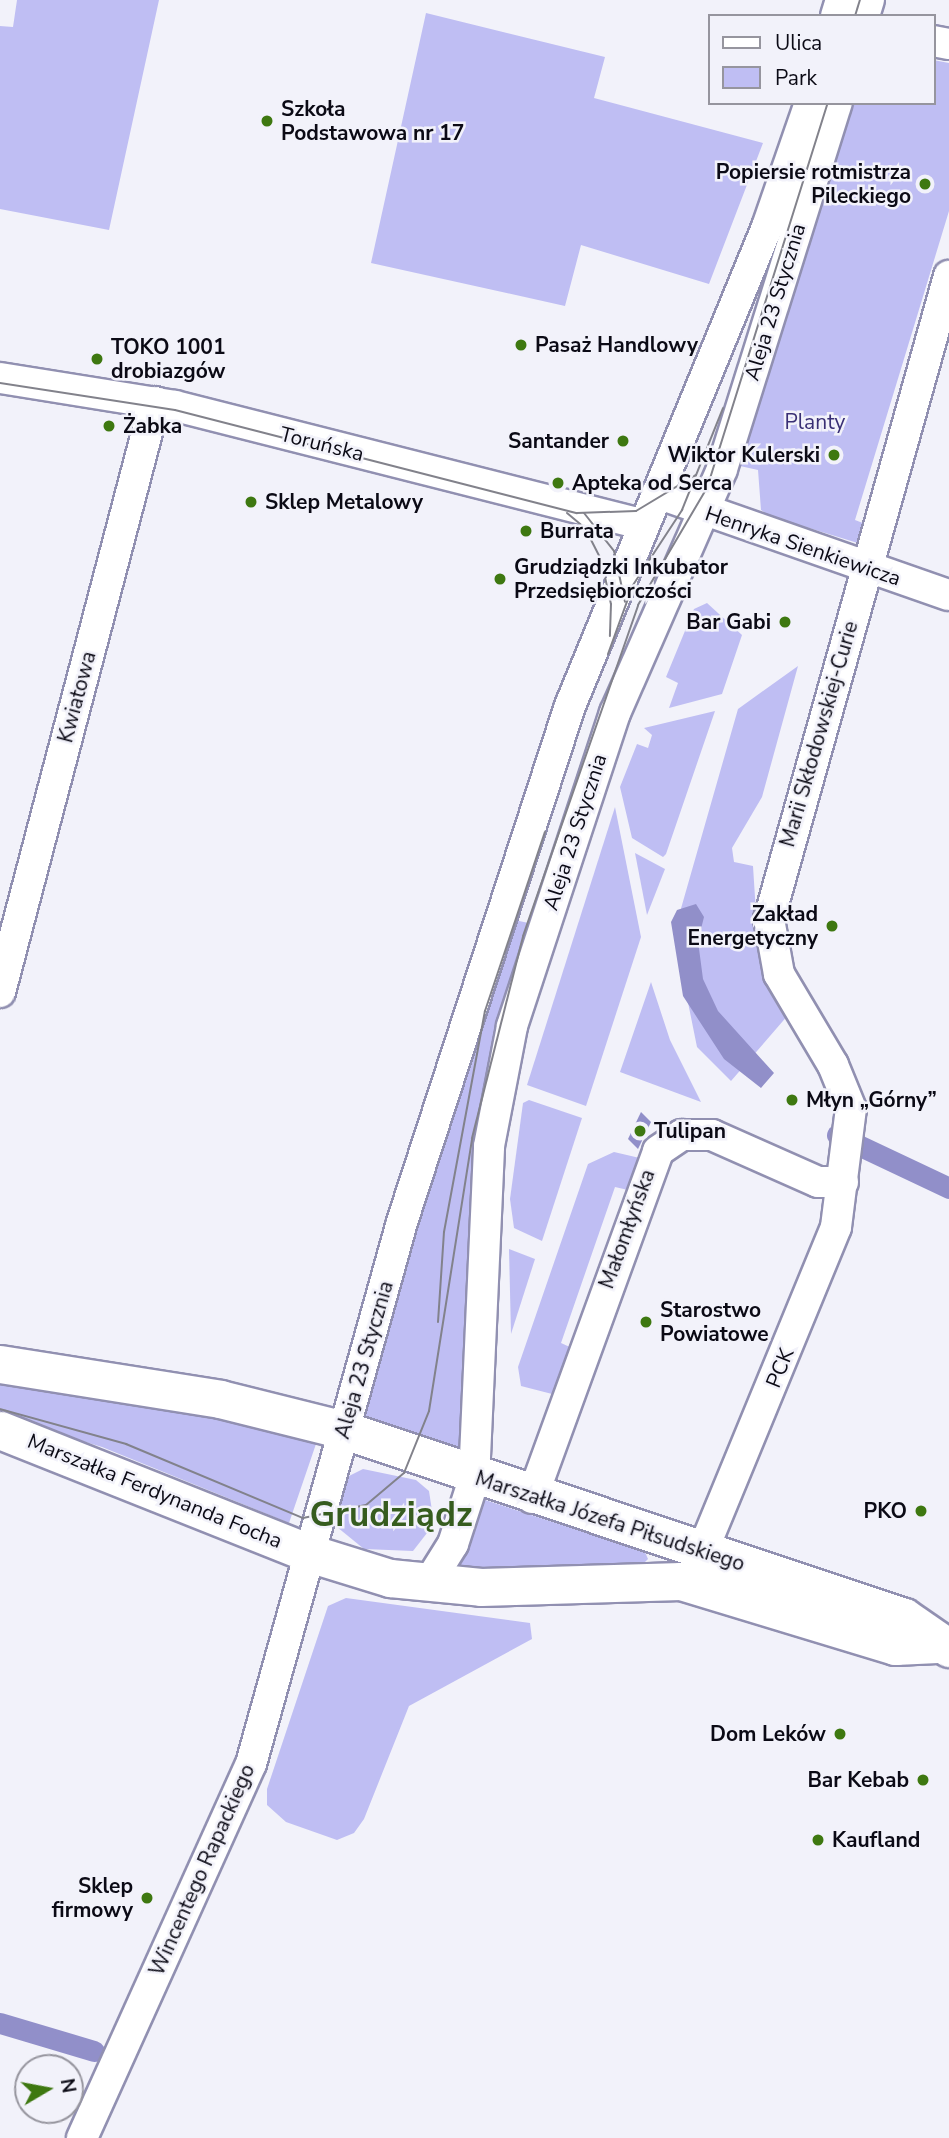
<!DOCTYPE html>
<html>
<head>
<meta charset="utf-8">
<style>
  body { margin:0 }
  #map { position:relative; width:949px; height:2138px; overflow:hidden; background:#f2f2fa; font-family:"Nunito Sans",sans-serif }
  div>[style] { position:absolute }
  .green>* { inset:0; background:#bfbef3 }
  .water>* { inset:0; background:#918fc9 }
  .canal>* { height:21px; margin:-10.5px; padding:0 10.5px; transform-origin:10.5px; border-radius:10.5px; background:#918fc9 }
  .roads { filter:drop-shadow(2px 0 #9190b1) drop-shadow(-2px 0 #9190b1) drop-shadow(0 2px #9190b1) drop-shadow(0 -2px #9190b1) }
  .minor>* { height:30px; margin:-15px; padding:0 15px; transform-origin:15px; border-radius:15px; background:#fff }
  .major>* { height:37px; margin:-18.5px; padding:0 18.5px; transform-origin:18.5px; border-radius:18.5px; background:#fff }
  .tram>* { height:2px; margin:-1px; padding:0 1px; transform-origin:1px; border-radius:1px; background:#82828b }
  .dots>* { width:19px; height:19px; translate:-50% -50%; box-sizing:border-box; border:4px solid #f2f2fa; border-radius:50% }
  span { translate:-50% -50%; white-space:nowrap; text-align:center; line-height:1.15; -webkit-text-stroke:5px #f2f2fa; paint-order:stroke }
  .poi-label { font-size:21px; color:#0b0a15; font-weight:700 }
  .left { translate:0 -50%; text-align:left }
  .right { translate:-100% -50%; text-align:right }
  .street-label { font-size:21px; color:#0b0a15 }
  .park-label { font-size:21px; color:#392f75 }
  .town-label { font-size:35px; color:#365c1f; font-weight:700 }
  .legend { position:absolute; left:708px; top:14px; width:228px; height:91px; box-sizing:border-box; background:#f2f2fa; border:2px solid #96959e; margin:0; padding:9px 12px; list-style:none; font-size:21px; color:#0b0a15 }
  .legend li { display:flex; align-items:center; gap:14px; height:35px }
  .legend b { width:35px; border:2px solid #96959e }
  .north { position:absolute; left:14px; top:2054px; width:70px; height:70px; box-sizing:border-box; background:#f2f2fa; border:2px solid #96959e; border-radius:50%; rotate:80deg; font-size:19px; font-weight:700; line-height:28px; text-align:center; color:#0b0a15 }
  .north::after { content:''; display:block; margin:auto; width:24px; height:32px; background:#3e7810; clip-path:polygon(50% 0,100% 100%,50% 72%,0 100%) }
</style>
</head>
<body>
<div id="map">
  <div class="green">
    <div style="clip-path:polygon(17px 0,159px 0,109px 230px,0 209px,0 26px,13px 27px)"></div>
    <div style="clip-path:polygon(426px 13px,605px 57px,594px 98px,763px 143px,709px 284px,581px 245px,565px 306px,371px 263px)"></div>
    <div style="clip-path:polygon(933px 60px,949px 63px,949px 211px,855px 520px,868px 525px,861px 544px,770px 516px,761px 510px,758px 470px,731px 464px,844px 103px,933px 103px)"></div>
    <div style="clip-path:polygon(707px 603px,742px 635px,722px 694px,669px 708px,678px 683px,666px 677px,694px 609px)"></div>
    <div style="clip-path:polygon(798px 666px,762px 797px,732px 848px,734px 862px,753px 866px,756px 913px,789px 1014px,731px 1081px,697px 1047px,674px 933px,738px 709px)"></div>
    <div style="clip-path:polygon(715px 711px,666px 854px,663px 857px,632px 838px,620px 787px,637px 744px,648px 748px,652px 735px,644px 728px)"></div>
    <div style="clip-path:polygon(615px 807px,641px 937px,586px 1106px,527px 1085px)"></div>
    <div style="clip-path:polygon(635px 853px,665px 869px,647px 915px)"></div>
    <div style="clip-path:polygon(510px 919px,533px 924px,462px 1451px,362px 1423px,360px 1411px)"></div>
    <div style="clip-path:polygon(651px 982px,670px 1040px,701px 1102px,620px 1072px)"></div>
    <div style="clip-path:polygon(529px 1100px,582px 1118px,542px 1241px,514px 1228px,510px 1199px,523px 1103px)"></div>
    <div style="clip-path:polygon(614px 1152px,644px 1159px,628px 1190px,615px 1187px,561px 1343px,572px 1348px,556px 1395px,521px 1386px,518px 1367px,588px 1164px)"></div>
    <div style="clip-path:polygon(509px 1249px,535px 1259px,511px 1334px)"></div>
    <div style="clip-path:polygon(0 1375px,187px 1404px,317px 1441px,289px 1523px,102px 1447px,0 1416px)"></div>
    <div style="clip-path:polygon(363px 1469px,416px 1480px,429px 1491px,434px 1524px,413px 1551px,364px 1549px,337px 1527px,335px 1506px,343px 1479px)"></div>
    <div style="clip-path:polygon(482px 1499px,645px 1552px,648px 1559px,642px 1565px,453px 1573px)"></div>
    <div style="clip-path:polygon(346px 1598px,530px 1623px,532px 1639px,409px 1706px,364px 1819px,354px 1833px,337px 1840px,286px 1822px,267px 1805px,267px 1789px,328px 1606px)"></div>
  </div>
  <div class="water">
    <div style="clip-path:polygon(696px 904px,704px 917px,698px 941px,703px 979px,718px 1011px,774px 1073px,761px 1088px,724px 1059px,683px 996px,671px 922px,677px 910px)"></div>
    <div style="clip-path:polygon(641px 1112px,651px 1122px,638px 1149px,628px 1139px)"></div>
  </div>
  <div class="canal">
    <div style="left:837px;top:1135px;width:124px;rotate:25.3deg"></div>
    <div style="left:0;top:2023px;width:98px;rotate:16.6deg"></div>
  </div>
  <div class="roads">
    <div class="minor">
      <div style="left:836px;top:16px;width:17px;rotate:-73deg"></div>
      <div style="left:864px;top:16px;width:17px;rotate:-73deg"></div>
      <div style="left:933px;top:41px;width:16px;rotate:11deg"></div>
      <div style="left:0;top:378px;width:177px;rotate:9.1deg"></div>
      <div style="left:175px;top:406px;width:482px;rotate:14.2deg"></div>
      <div style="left:657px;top:493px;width:309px;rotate:19.3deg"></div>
      <div style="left:0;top:992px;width:610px;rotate:-75.28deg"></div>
      <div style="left:532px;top:1498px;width:369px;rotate:-70deg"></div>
      <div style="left:658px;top:1151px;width:29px;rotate:-34deg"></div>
      <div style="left:682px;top:1135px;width:30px"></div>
      <div style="left:712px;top:1135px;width:116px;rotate:23.9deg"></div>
      <div style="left:818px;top:1182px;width:25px"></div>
      <div style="left:703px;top:1550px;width:349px;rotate:-67.6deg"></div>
      <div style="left:836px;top:1227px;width:119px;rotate:-82.8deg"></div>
      <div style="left:851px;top:1109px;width:48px;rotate:-112.2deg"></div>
      <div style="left:833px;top:1065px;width:106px;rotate:-120.7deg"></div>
      <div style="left:779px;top:974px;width:56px;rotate:-100.3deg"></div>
      <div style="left:769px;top:919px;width:668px;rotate:-74.36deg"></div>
      <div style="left:428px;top:1584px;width:47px;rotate:-58deg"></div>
      <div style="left:453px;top:1544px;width:68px;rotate:-72.1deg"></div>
      <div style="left:474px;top:1479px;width:333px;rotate:-87.4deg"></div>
      <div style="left:489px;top:1146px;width:122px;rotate:-79.1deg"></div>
      <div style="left:512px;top:1026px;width:330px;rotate:-71.8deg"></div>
      <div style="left:615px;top:713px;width:266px;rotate:-66.3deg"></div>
      <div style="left:722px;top:469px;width:384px;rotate:-72.6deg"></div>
      <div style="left:82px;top:2138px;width:410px;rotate:-65.7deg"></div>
      <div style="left:251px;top:1764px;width:563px;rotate:-74.43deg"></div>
      <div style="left:402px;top:1222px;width:543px;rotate:-71.97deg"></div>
      <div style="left:570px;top:706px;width:518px;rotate:-67.64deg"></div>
      <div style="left:767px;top:227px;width:131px;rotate:-70.9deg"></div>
    </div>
    <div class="major">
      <div style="left:0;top:1364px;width:223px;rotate:9deg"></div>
      <div style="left:220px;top:1399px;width:128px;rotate:14deg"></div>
      <div style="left:344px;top:1430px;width:590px;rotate:18.47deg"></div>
      <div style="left:904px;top:1617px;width:55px;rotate:34.6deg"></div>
      <div style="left:0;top:1430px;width:333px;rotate:21.7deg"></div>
      <div style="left:309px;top:1553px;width:85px;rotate:17.2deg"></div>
      <div style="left:390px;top:1578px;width:91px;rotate:5.6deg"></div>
      <div style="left:481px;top:1587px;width:200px;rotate:-1.7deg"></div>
      <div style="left:681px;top:1581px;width:224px;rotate:16.9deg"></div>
      <div style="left:895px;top:1646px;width:42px;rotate:-2.7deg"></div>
    </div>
  </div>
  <div class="tram">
    <div style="left:855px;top:16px;width:17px;rotate:-73deg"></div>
    <div style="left:0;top:383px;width:177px;rotate:8.8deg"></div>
    <div style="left:175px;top:410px;width:415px;rotate:14.4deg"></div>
    <div style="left:577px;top:513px;width:59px;rotate:-1.9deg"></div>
    <div style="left:636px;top:511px;width:70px;rotate:-31deg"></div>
    <div style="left:567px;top:513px;width:23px;rotate:40deg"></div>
    <div style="left:585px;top:528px;width:35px;rotate:63deg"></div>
    <div style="left:601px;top:559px;width:46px;rotate:77.5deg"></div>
    <div style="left:611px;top:604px;width:32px;rotate:92deg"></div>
    <div style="left:584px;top:513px;width:48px;rotate:51.7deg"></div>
    <div style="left:614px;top:551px;width:52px;rotate:77.8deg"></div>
    <div style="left:608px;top:654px;width:73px;rotate:-70.1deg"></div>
    <div style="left:633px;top:585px;width:90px;rotate:-56.8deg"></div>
    <div style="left:682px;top:510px;width:110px;rotate:-68.1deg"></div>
    <div style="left:438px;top:1322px;width:90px;rotate:-86.2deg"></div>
    <div style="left:444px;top:1232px;width:225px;rotate:-79.5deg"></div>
    <div style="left:485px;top:1011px;width:189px;rotate:-71.5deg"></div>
    <div style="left:0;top:1409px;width:131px;rotate:15.5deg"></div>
    <div style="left:126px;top:1444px;width:192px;rotate:22.7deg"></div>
    <div style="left:303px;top:1518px;width:64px;rotate:-11.7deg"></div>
    <div style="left:366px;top:1505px;width:50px;rotate:-40.1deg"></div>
    <div style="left:404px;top:1473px;width:67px;rotate:-68deg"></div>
    <div style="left:429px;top:1411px;width:276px;rotate:-81deg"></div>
    <div style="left:472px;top:1138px;width:208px;rotate:-75.8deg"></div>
    <div style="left:523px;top:936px;width:350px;rotate:-70.8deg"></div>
    <div style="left:638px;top:605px;width:136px;rotate:-59.5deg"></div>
    <div style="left:707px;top:488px;width:404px;rotate:-72.6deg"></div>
  </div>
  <div class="dots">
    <div style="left:267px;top:121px;background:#3e7810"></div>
    <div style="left:925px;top:184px;background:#3e7810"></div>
    <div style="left:521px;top:345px;background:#3e7810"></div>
    <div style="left:97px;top:359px;background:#3e7810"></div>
    <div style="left:109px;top:426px;background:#3e7810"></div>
    <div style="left:623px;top:441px;background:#3e7810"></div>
    <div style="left:834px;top:455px;background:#3e7810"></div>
    <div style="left:558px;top:483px;background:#3e7810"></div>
    <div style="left:251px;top:502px;background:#3e7810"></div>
    <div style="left:526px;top:531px;background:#3e7810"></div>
    <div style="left:500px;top:579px;background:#3e7810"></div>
    <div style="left:785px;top:622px;background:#3e7810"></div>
    <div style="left:832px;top:926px;background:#3e7810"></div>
    <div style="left:792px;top:1100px;background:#3e7810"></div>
    <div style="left:640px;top:1131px;background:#3e7810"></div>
    <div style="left:646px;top:1322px;background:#3e7810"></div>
    <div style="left:921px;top:1511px;background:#3e7810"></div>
    <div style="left:840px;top:1734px;background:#3e7810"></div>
    <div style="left:923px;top:1780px;background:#3e7810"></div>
    <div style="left:818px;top:1840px;background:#3e7810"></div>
    <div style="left:147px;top:1898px;background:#3e7810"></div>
  </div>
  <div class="poi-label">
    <span class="left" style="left:281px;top:121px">Szkoła<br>Podstawowa nr 17</span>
    <span class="right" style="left:911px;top:184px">Popiersie rotmistrza<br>Pileckiego</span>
    <span class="left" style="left:535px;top:345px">Pasaż Handlowy</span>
    <span class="left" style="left:111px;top:359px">TOKO 1001<br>drobiazgów</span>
    <span class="left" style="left:123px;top:426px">Żabka</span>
    <span class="right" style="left:609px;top:441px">Santander</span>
    <span class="right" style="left:820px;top:455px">Wiktor Kulerski</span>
    <span class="left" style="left:572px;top:483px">Apteka od Serca</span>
    <span class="left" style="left:265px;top:502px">Sklep Metalowy</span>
    <span class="left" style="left:540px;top:531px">Burrata</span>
    <span class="left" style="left:514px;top:579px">Grudziądzki Inkubator<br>Przedsiębiorczości</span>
    <span class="right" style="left:771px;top:622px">Bar Gabi</span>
    <span class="right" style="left:818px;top:926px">Zakład<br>Energetyczny</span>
    <span class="left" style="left:806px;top:1100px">Młyn „Górny”</span>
    <span class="left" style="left:654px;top:1131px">Tulipan</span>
    <span class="left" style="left:660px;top:1322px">Starostwo<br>Powiatowe</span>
    <span class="right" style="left:907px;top:1511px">PKO</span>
    <span class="right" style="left:826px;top:1734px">Dom Leków</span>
    <span class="right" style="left:909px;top:1780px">Bar Kebab</span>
    <span class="left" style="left:832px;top:1840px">Kaufland</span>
    <span class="right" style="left:133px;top:1898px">Sklep<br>firmowy</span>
  </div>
  <div class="street-label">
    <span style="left:775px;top:302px;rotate:-73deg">Aleja 23 Stycznia</span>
    <span style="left:322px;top:444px;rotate:14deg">Toruńska</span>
    <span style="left:803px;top:546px;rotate:19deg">Henryka Sienkiewicza</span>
    <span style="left:77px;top:697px;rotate:-75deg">Kwiatowa</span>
    <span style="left:819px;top:734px;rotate:-74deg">Marii Skłodowskiej-Curie</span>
    <span style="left:575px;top:832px;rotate:-72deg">Aleja 23 Stycznia</span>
    <span style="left:627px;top:1229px;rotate:-70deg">Małomłyńska</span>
    <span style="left:364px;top:1360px;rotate:-74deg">Aleja 23 Stycznia</span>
    <span style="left:780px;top:1368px;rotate:-68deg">PCK</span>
    <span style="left:155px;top:1491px;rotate:22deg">Marszałka Ferdynanda Focha</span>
    <span style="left:610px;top:1521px;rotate:18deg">Marszałka Józefa Piłsudskiego</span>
    <span style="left:202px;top:1870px;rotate:-66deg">Wincentego Rapackiego</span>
  </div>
  <div class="park-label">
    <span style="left:815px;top:422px">Planty</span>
  </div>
  <div class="town-label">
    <span style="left:391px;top:1515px">Grudziądz</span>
  </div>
  <ul class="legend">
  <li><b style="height:9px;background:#fff"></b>Ulica</li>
  <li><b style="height:19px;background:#bfbef3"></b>Park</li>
  </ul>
  <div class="north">N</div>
</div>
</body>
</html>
